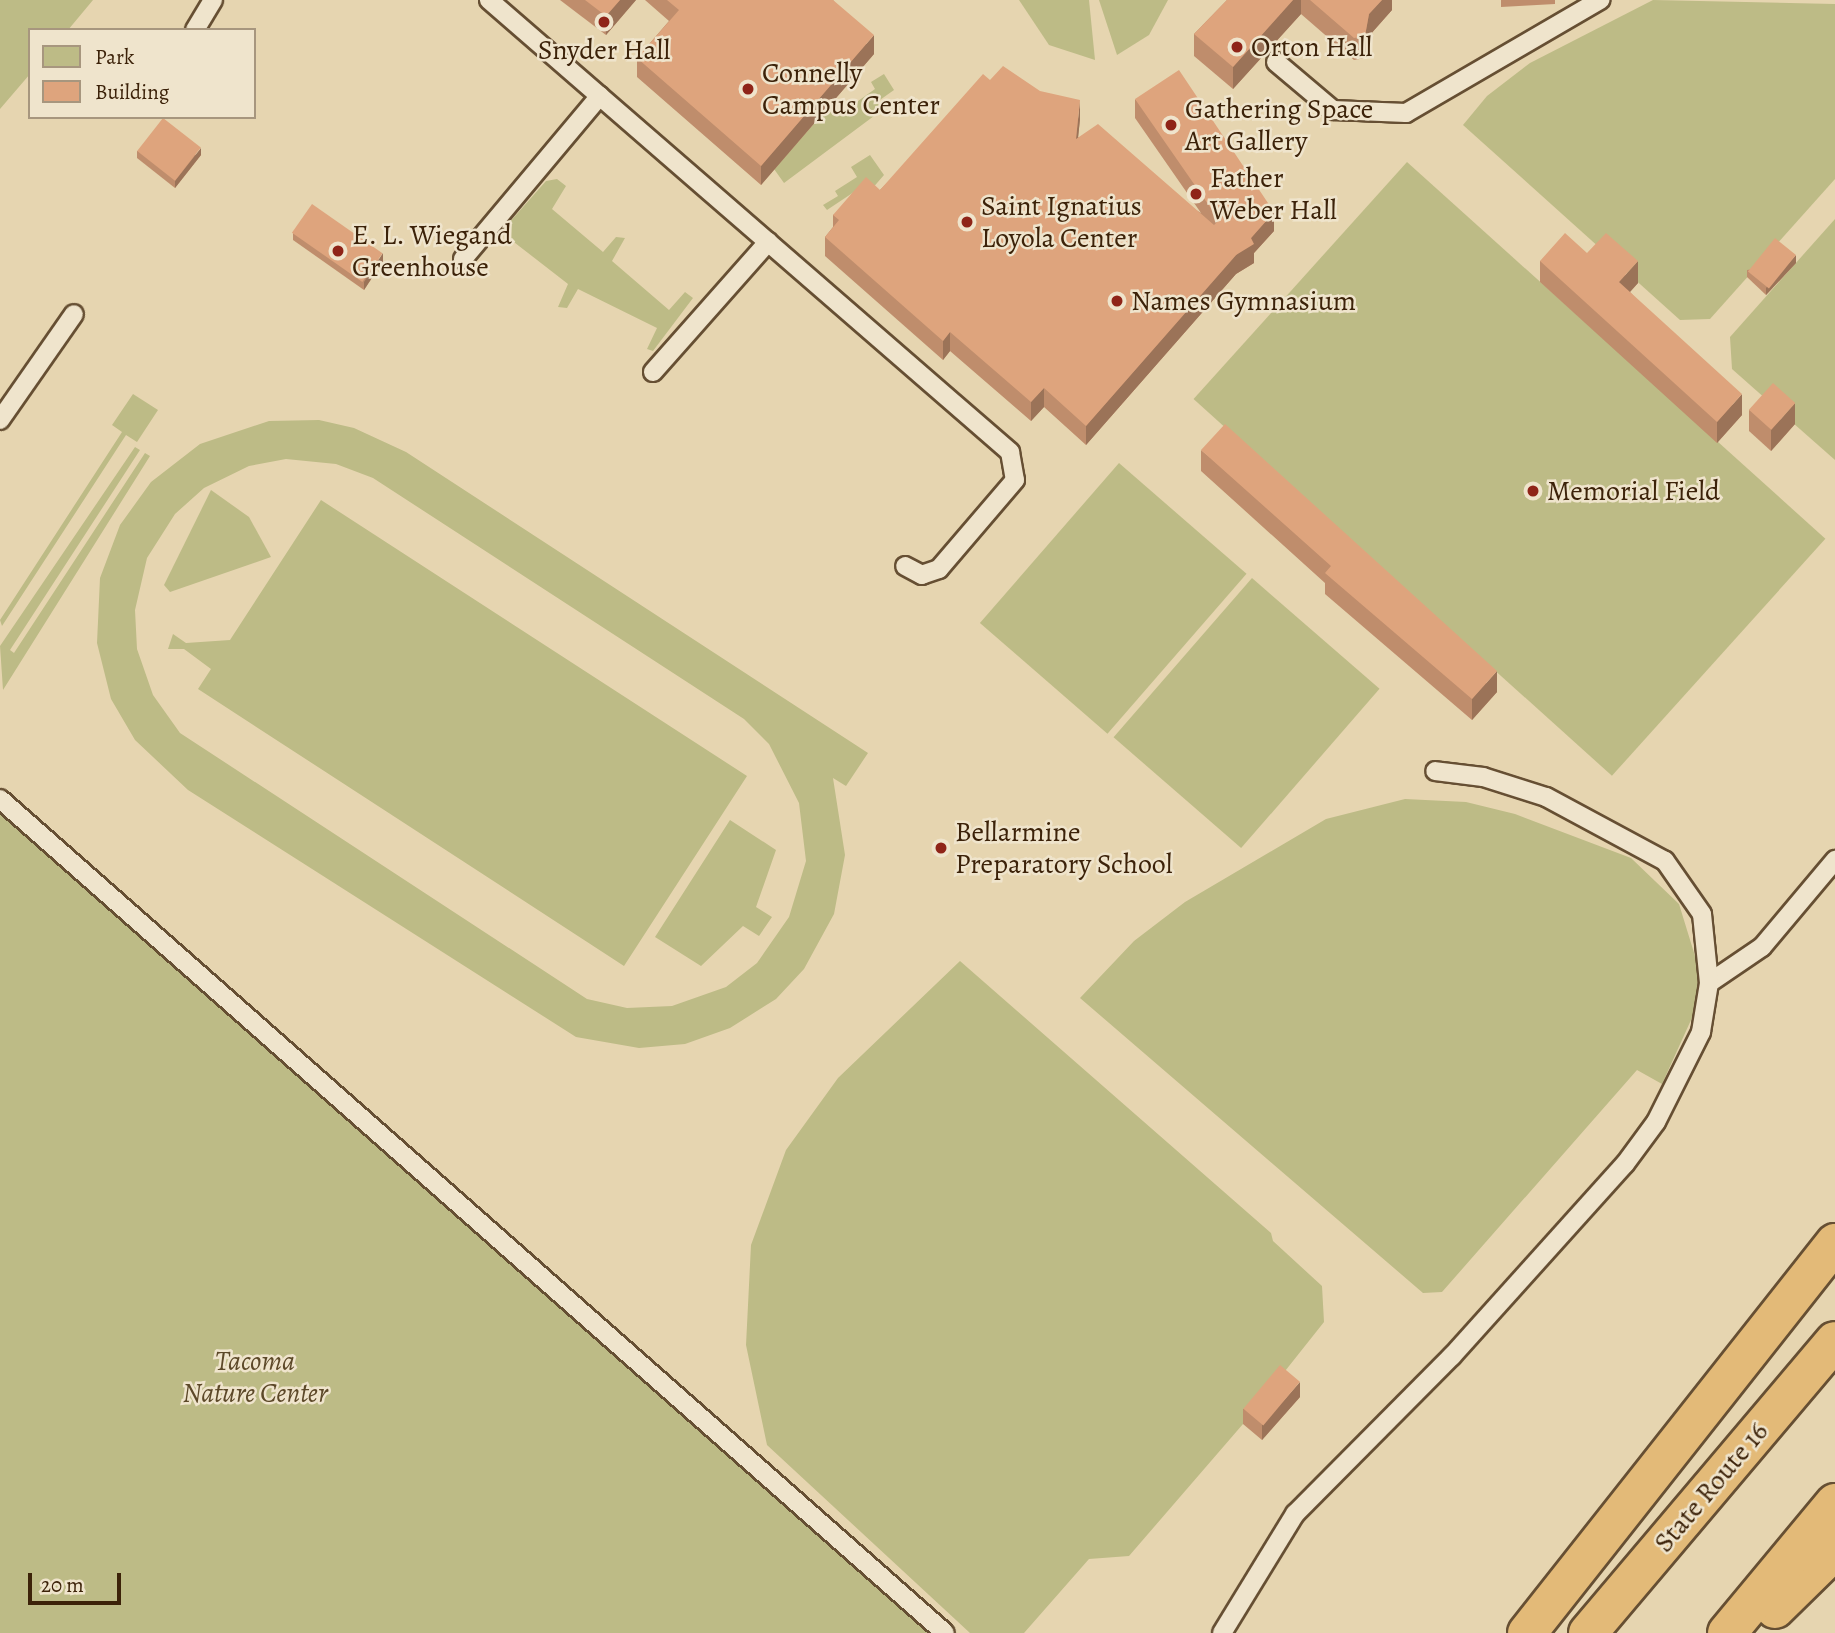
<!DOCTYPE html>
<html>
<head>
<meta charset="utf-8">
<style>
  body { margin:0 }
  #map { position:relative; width:1835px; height:1633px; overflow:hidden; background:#e6d5b0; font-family:Alegreya,serif }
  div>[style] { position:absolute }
  .green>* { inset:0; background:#bdbb86; transform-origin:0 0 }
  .roads { filter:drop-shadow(2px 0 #664f33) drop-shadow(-2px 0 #664f33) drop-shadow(0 2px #664f33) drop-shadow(0 -2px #664f33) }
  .service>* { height:18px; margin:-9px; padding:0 9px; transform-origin:9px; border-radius:9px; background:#efe4cc }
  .motorway>* { height:38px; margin:-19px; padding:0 19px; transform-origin:19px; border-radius:19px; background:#e3ba78 }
  .wall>* { inset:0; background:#bf8d6c }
  .shaded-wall>* { inset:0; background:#9b7358 }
  .building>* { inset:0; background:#dea47d; transform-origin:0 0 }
  .dots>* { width:19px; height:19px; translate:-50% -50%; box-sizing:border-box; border:4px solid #efe4cc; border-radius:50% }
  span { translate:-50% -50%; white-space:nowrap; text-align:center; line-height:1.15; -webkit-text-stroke:5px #efe4cc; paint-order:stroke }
  .poi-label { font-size:28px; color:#3c2209 }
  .left { translate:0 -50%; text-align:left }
  .park-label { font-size:28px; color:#5c4828; font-style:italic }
  .street-label { font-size:28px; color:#3c2209 }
  .legend { position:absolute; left:28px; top:28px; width:228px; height:91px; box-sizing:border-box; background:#efe4cc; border:2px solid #a7967e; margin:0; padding:9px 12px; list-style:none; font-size:21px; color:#3c2209 }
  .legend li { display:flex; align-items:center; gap:14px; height:35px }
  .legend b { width:35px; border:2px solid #a7967e }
  .scale { position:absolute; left:28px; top:1573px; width:93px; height:32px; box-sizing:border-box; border:4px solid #3c2209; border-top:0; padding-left:9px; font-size:21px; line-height:24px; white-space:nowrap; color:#3c2209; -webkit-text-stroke:5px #efe4cc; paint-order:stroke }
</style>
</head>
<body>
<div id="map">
  <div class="green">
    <div style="clip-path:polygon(0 0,93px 0,68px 30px,30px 30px,30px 74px,0 109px)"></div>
    <div style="clip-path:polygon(1019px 0,1089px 0,1095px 60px,1049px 45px)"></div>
    <div style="clip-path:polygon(1099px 0,1168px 0,1149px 35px,1117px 55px)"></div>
    <div style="clip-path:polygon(1653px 0,1835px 4px,1835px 179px,1710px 319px,1680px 320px,1463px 125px,1487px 96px,1530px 63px)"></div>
    <div style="clip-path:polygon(884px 74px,894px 90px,877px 102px,882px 110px,784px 183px,774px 169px,827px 109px,837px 116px,875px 89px,871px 82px)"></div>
    <div style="clip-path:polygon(870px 155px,884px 175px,864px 198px,857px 190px,827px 210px,823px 205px,838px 196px,835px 191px,857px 177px,851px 167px)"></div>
    <div style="left:1407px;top:162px;width:563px;height:319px;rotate:42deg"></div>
    <div style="clip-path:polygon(557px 179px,566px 186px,552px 209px,603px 252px,616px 237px,625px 238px,612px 261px,669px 310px,685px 292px,693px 298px,653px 351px,647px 349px,657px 328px,578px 289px,567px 308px,558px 307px,568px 284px,501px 232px,546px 181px)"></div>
    <div style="clip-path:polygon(1835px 219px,1835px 460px,1732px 369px,1730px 337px)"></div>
    <div style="clip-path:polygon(133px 394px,158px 410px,137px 442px,126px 435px,2px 626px,0 620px,122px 432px,112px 425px)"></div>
    <div style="clip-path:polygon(evenodd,319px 420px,354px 428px,406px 452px,868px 753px,846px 786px,833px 778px,845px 855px,834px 914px,804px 969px,776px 999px,730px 1028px,685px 1044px,639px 1048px,576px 1037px,188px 790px,135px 740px,111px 699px,97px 643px,100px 578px,120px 525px,151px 482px,200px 444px,269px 421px,319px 420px,286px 459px,336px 464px,373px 478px,744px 719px,769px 744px,799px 803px,806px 861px,789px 917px,757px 963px,726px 987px,672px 1006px,627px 1008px,587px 999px,180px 733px,153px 695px,137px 649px,135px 610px,147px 558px,175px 514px,204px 488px,249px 466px,286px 459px)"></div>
    <div style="clip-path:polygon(135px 447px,140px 450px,10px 650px,14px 653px,145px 453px,150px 456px,3px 690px,0 646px)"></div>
    <div style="left:1119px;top:463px;width:169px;height:212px;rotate:41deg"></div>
    <div style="clip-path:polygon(211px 490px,249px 517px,271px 557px,170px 592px,164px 585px)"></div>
    <div style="clip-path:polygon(321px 500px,747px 776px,624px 966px,198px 689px,211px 669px,184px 649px,168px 649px,173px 634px,186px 643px,230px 640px)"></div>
    <div style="left:1252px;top:578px;width:169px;height:211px;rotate:41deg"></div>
    <div style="clip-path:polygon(1405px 799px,1466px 802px,1515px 814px,1631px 858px,1679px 904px,1699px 969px,1696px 1009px,1662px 1084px,1637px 1070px,1442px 1292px,1423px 1293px,1080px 998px,1134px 941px,1185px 902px,1326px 819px)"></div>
    <div style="clip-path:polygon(0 806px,929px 1633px,0 1633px)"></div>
    <div style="clip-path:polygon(730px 820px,776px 850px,756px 907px,772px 917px,759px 936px,743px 926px,701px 966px,655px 937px)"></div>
    <div style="clip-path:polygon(960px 961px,1271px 1233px,1273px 1241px,1322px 1286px,1324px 1322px,1243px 1424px,1129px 1556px,1089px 1559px,1024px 1633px,970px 1633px,767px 1445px,746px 1345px,751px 1245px,786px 1150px,838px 1078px)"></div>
  </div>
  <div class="roads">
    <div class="service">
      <div style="left:489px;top:0;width:690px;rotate:40.94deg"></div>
      <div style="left:1010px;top:452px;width:28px;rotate:80deg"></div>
      <div style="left:1015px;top:480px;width:117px;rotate:130.5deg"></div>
      <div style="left:939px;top:569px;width:18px;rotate:161deg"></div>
      <div style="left:922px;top:575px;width:19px;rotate:-152deg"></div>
      <div style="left:195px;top:30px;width:35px;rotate:-59deg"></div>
      <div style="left:1276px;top:62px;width:75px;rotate:40.1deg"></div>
      <div style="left:1333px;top:110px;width:73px;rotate:2.4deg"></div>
      <div style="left:1406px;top:113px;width:225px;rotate:-30.2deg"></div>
      <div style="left:463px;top:259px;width:213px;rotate:-50deg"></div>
      <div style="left:653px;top:372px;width:174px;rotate:-48.5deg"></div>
      <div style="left:0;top:420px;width:129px;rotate:-55.1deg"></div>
      <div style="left:0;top:799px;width:1260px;rotate:41.43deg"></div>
      <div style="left:1709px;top:983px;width:64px;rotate:-34.2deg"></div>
      <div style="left:1762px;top:947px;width:114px;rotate:-50deg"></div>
      <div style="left:1222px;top:1633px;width:140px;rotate:-58.5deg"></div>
      <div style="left:1295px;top:1514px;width:223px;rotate:-45.2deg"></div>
      <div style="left:1452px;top:1356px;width:258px;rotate:-48deg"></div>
      <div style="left:1625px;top:1164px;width:52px;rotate:-53.6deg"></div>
      <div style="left:1656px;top:1122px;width:101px;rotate:-63.4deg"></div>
      <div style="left:1701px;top:1032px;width:50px;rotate:-80.7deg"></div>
      <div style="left:1709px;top:983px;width:69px;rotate:-95.8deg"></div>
      <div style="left:1702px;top:914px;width:65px;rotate:-124.9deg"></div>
      <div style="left:1665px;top:861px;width:135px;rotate:-151.7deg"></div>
      <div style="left:1546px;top:797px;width:66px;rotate:-162.4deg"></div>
      <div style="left:1483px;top:777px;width:48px;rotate:-172.9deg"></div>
    </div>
    <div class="motorway">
      <div style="left:1775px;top:1609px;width:84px;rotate:-44.5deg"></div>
      <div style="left:1527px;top:1633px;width:497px;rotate:-51.7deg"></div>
      <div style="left:1588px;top:1633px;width:382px;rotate:-49.8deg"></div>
      <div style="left:1727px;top:1633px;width:169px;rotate:-50.3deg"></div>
    </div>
  </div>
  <div class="wall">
    <div style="clip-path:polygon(560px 0,636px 0,606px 35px)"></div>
    <div style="clip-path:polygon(645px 0,833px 0,874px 54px,761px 185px,637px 77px,637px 58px,669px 21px)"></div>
    <div style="clip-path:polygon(1227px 0,1392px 0,1392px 10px,1369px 36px,1365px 58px,1354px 60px,1301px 14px,1233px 89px,1194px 56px,1194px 34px)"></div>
    <div style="clip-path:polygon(1501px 0,1555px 0,1555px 4px,1501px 7px)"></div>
    <div style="clip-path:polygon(990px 80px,1080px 119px,1078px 137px,1201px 213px,1135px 118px,1135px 99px,1274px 231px,1254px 253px,1254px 263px,1236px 274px,1086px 445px,1044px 407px,1031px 421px,950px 351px,943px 360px,825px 256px,825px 237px,833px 227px,833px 215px,880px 190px)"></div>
    <div style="clip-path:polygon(137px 151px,201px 155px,175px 188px,137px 158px)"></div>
    <div style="clip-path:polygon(293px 233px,383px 261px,364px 290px,293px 240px)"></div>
    <div style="clip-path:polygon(1587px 253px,1638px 283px,1630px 292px,1742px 415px,1717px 443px,1540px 282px,1540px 261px)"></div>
    <div style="clip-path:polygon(1796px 263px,1766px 295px,1747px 277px,1747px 270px)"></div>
    <div style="clip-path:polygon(1749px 410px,1795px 424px,1771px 451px,1749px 431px)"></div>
    <div style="clip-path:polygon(1201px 450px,1497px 692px,1472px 720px,1325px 594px,1325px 583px,1201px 471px)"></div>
    <div style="clip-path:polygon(1300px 1397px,1262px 1440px,1243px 1424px,1243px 1409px)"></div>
  </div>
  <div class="shaded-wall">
    <div style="clip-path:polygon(620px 0,636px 0,606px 35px,606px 16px)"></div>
    <div style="clip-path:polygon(1293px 0,1301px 0,1301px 14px,1233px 89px,1233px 67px)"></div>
    <div style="clip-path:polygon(1382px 0,1392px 0,1392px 10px,1369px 36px,1365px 58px,1365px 36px,1369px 14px)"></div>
    <div style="clip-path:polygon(874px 35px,874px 54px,761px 185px,761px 166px)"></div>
    <div style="clip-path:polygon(1080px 100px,1080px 119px,1076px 158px,1076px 139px)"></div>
    <div style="clip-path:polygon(201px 148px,201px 155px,175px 188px,175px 181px)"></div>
    <div style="clip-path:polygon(1274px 212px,1274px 231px,1254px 253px,1254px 263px,1236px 274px,1086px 445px,1086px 426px)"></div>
    <div style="clip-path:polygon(383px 253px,383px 261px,364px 290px,364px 282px)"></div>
    <div style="clip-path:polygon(1796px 255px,1796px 263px,1766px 295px,1766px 288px)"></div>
    <div style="clip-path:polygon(1638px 261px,1638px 283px,1619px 304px,1619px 282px)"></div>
    <div style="clip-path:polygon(950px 332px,950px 351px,943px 360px,943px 341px)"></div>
    <div style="clip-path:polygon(1044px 388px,1044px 407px,1031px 421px,1031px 402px)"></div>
    <div style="clip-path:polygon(1742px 394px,1742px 415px,1717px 443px,1717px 422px)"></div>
    <div style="clip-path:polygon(1795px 403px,1795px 424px,1771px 451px,1771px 430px)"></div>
    <div style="clip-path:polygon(1497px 671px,1497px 692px,1472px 720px,1472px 699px)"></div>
    <div style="clip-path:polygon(1300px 1382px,1300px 1397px,1262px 1440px,1262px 1425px)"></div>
  </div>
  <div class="building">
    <div style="clip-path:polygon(585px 0,620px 0,606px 16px)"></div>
    <div style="clip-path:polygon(667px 0,833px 0,874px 35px,761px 166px,637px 58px,679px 10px)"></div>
    <div style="clip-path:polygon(1227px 0,1293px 0,1233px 67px,1194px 34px)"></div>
    <div style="clip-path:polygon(1310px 0,1382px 0,1369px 14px,1365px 36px,1354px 38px)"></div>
    <div style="clip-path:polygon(1003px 66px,1040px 91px,1080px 100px,1076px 139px,1098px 124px,1214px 225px,1219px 220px,1135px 99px,1179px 70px,1274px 212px,1251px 238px,1254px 244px,1236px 255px,1086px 426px,1044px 388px,1031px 402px,950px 332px,943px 341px,825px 237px,839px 220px,833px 215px,866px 177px,880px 190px,983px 74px,990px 80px)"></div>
    <div style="left:163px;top:118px;width:48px;height:42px;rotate:38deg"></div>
    <div style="left:312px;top:204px;width:86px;height:35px;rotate:35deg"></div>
    <div style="clip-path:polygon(1565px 233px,1587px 253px,1606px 233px,1638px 261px,1619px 282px,1742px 394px,1717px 422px,1540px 261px)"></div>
    <div style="left:1775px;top:238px;width:27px;height:43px;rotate:39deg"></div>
    <div style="left:1773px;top:383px;width:30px;height:36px;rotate:42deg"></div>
    <div style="clip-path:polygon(1225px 424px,1497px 671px,1472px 699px,1325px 573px,1331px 566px,1201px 450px)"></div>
    <div style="left:1280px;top:1365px;width:26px;height:57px;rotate:40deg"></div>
  </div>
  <div class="dots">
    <div style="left:604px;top:22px;background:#8f2418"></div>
    <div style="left:1237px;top:47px;background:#8f2418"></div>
    <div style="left:748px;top:89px;background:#8f2418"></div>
    <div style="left:1171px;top:125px;background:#8f2418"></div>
    <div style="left:1196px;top:194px;background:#8f2418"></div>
    <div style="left:967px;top:222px;background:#8f2418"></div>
    <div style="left:338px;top:251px;background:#8f2418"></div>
    <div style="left:1117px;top:301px;background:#8f2418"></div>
    <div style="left:1533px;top:491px;background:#8f2418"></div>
    <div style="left:941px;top:848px;background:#8f2418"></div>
  </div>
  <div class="poi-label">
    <span class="left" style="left:1251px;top:47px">Orton Hall</span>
    <span style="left:604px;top:50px">Snyder Hall</span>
    <span class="left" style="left:762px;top:89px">Connelly<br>Campus Center</span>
    <span class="left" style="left:1185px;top:125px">Gathering Space<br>Art Gallery</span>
    <span class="left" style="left:1210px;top:194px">Father<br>Weber Hall</span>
    <span class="left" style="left:981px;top:222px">Saint Ignatius<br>Loyola Center</span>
    <span class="left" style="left:352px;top:251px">E. L. Wiegand<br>Greenhouse</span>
    <span class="left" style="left:1131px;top:301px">Names Gymnasium</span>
    <span class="left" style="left:1547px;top:491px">Memorial Field</span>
    <span class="left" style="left:955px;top:848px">Bellarmine<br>Preparatory School</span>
  </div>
  <div class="park-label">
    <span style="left:255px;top:1377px">Tacoma<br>Nature Center</span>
  </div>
  <div class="street-label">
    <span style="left:1711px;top:1487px;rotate:-50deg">State Route 16</span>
  </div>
  <ul class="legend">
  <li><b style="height:19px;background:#bdbb86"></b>Park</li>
  <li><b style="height:19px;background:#dea47d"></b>Building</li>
  </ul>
  <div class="scale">20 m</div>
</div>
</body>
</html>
